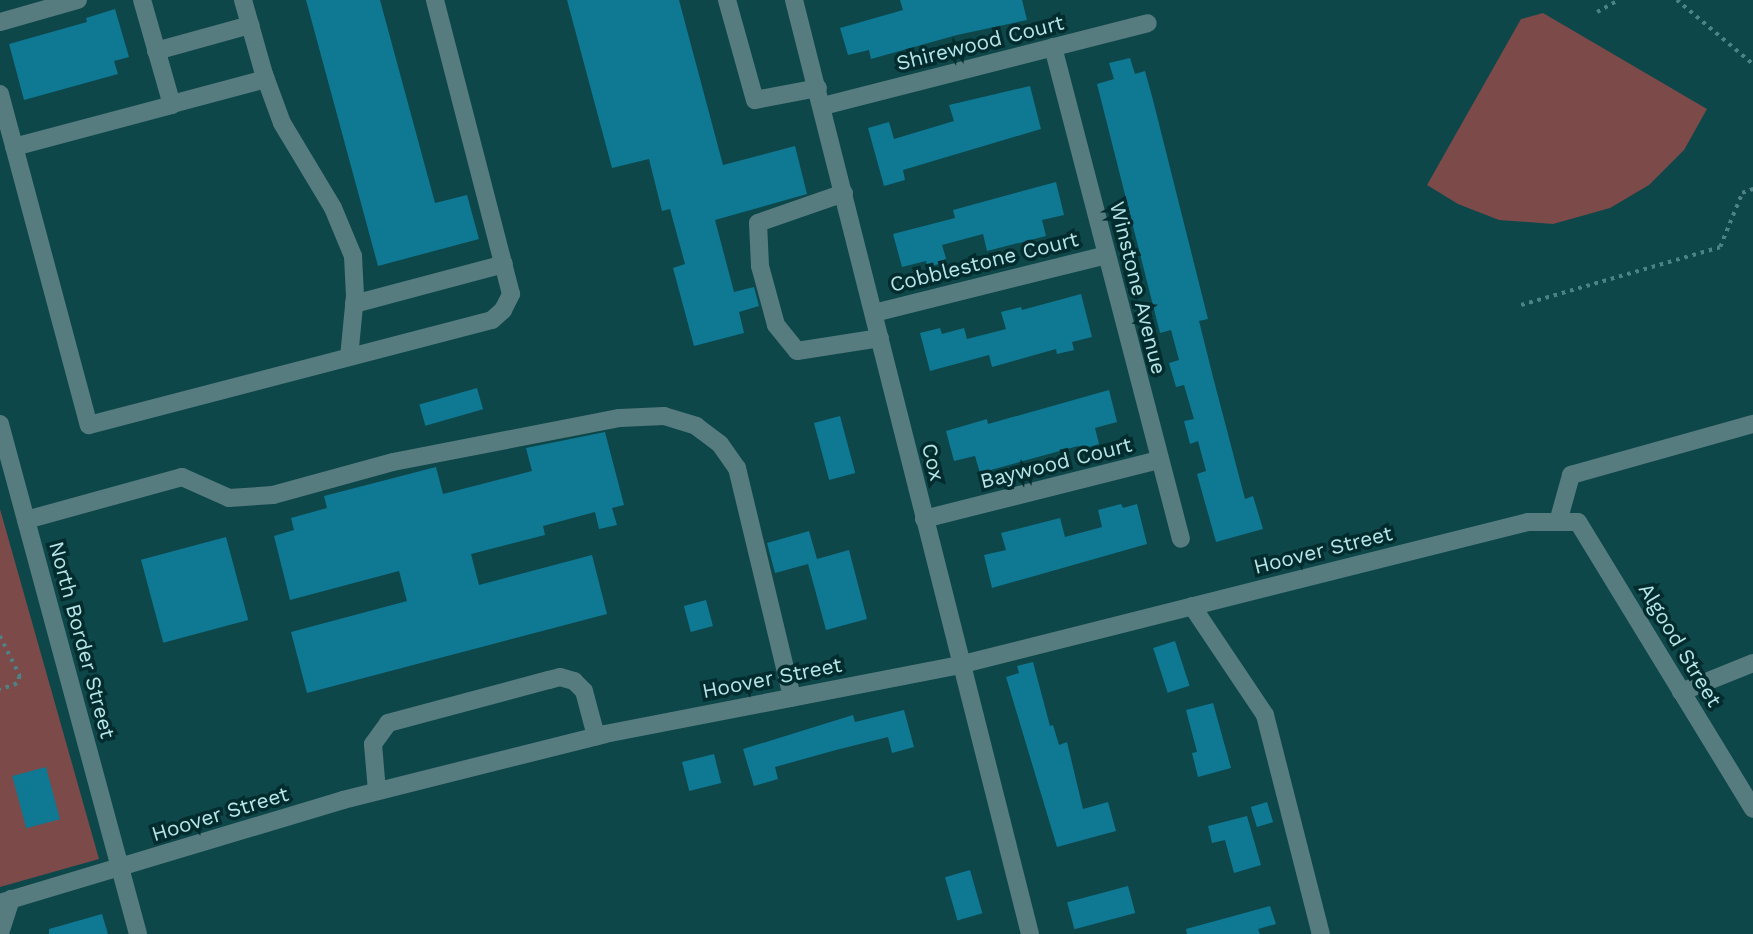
<!DOCTYPE html>
<html>
<head>
<meta charset="utf-8">
<style>
  body { margin:0 }
  #map { position:relative; width:1753px; height:934px; overflow:hidden; background:#0d474a; font-family:"Work Sans",sans-serif }
  div>[style] { position:absolute }
  .green>* { inset:0; background:#7c4a49 }
  .building>* { inset:0; background:#0f7892; transform-origin:0 0 }
  .path>* { height:3.5px; margin-top:-1.75px; transform-origin:0; background:repeating-linear-gradient(90deg,#4d8386 0 3.5px,transparent 0 8.5px) }
  .minor>* { height:18px; margin:-9px; padding:0 9px; transform-origin:9px; border-radius:9px; background:#577c7f }
  span { translate:-50% -50%; white-space:nowrap; text-align:center; line-height:1.15; -webkit-text-stroke:7px #002c2e; paint-order:stroke }
  .street-label { font-size:21px; color:#b7e5e8 }
</style>
</head>
<body>
<div id="map">
  <div class="green">
    <div style="clip-path:polygon(1543px 13px,1707px 109px,1684px 150px,1649px 185px,1610px 208px,1553px 224px,1499px 220px,1458px 204px,1427px 185px,1521px 19px)"></div>
    <div style="clip-path:polygon(0 509px,99px 859px,0 887px)"></div>
  </div>
  <div class="building">
    <div style="clip-path:polygon(306px 0,380px 0,435px 203px,467px 195px,479px 239px,378px 266px)"></div>
    <div style="clip-path:polygon(567px 0,679px 0,723px 165px,795px 146px,807px 194px,715px 220px,734px 292px,754px 287px,759px 306px,739px 312px,744px 333px,694px 346px,673px 268px,685px 264px,670px 209px,662px 211px,649px 159px,612px 168px)"></div>
    <div style="clip-path:polygon(900px 0,1022px 0,1027px 20px,957px 35px,871px 59px,869px 50px,848px 55px,840px 28px,903px 10px)"></div>
    <div style="clip-path:polygon(115px 9px,129px 57px,114px 61px,118px 74px,24px 100px,9px 44px,87px 22px,86px 18px)"></div>
    <div style="clip-path:polygon(1130px 58px,1135px 74px,1145px 71px,1153px 100px,1208px 319px,1199px 321px,1213px 377px,1245px 499px,1253px 496px,1263px 529px,1216px 542px,1197px 474px,1206px 471px,1198px 441px,1190px 444px,1184px 421px,1194px 419px,1184px 385px,1176px 387px,1169px 363px,1179px 360px,1171px 330px,1160px 333px,1097px 84px,1114px 79px,1109px 63px)"></div>
    <div style="clip-path:polygon(1030px 86px,1041px 129px,903px 170px,905px 180px,884px 186px,868px 128px,889px 122px,894px 139px,954px 121px,949px 105px)"></div>
    <div style="clip-path:polygon(1056px 182px,1064px 215px,1042px 220px,1046px 236px,987px 251px,983px 234px,942px 245px,947px 262px,927px 267px,926px 261px,902px 267px,893px 234px,955px 218px,953px 210px)"></div>
    <div style="clip-path:polygon(1081px 294px,1092px 337px,1072px 342px,1074px 350px,1057px 354px,1056px 349px,992px 367px,989px 355px,930px 371px,920px 333px,940px 328px,942px 334px,964px 328px,967px 339px,1006px 329px,1001px 312px,1021px 307px,1022px 310px)"></div>
    <div style="left:477px;top:388px;width:22px;height:60px;rotate:74deg"></div>
    <div style="clip-path:polygon(1109px 390px,1117px 422px,1095px 428px,1099px 444px,1079px 450px,1078px 446px,980px 473px,975px 456px,954px 461px,946px 431px,987px 419px,988px 424px)"></div>
    <div style="left:840px;top:416px;width:59px;height:27px;rotate:75deg"></div>
    <div style="clip-path:polygon(605px 432px,624px 505px,612px 508px,617px 525px,599px 529px,595px 512px,543px 526px,545px 535px,471px 554px,479px 585px,592px 555px,607px 614px,307px 693px,291px 632px,407px 601px,399px 571px,290px 600px,274px 536px,294px 530px,291px 518px,327px 508px,324px 496px,436px 467px,443px 494px,532px 471px,526px 448px)"></div>
    <div style="clip-path:polygon(1121px 504px,1123px 508px,1137px 504px,1147px 544px,992px 588px,984px 555px,1006px 550px,1001px 533px,1060px 518px,1065px 537px,1102px 527px,1098px 510px)"></div>
    <div style="clip-path:polygon(809px 531px,817px 559px,849px 550px,867px 619px,826px 630px,808px 564px,775px 573px,767px 543px)"></div>
    <div style="left:226px;top:537px;width:86px;height:88px;rotate:75deg"></div>
    <div style="left:706px;top:600px;width:27px;height:23px;rotate:75deg"></div>
    <div style="left:1175px;top:641px;width:47px;height:23px;rotate:72deg"></div>
    <div style="clip-path:polygon(1033px 662px,1050px 726px,1053px 725px,1059px 745px,1067px 742px,1083px 809px,1108px 802px,1116px 831px,1057px 847px,1006px 677px,1019px 673px,1017px 666px)"></div>
    <div style="clip-path:polygon(1213px 703px,1231px 768px,1198px 777px,1192px 753px,1197px 752px,1186px 710px)"></div>
    <div style="clip-path:polygon(904px 710px,914px 747px,892px 753px,888px 737px,836px 750px,775px 767px,778px 779px,754px 786px,743px 749px,853px 715px,855px 722px)"></div>
    <div style="left:714px;top:754px;width:30px;height:33px;rotate:76deg"></div>
    <div style="left:46px;top:767px;width:54px;height:35px;rotate:75deg"></div>
    <div style="left:1267px;top:802px;width:21px;height:17px;rotate:73deg"></div>
    <div style="clip-path:polygon(1247px 816px,1261px 865px,1234px 873px,1225px 840px,1212px 843px,1208px 826px)"></div>
    <div style="left:970px;top:870px;width:45px;height:26px;rotate:74deg"></div>
    <div style="left:1128px;top:886px;width:28px;height:63px;rotate:75deg"></div>
    <div style="clip-path:polygon(1270px 906px,1276px 924px,1258px 929px,1260px 934px,1187px 934px,1186px 929px)"></div>
    <div style="clip-path:polygon(102px 914px,108px 934px,49px 934px,49px 929px)"></div>
  </div>
  <div class="path">
    <div style="left:1677px;top:0;width:99px;rotate:40.1deg"></div>
    <div style="left:1597px;top:12px;width:25px;rotate:-29deg"></div>
    <div style="left:1521px;top:305px;width:207px;rotate:-16.2deg"></div>
    <div style="left:1720px;top:247px;width:58px;rotate:-67.8deg"></div>
    <div style="left:1742px;top:193px;width:12px;rotate:-20deg"></div>
    <div style="left:0;top:636px;width:45px;rotate:63.4deg"></div>
    <div style="left:20px;top:676px;width:9px;rotate:111deg"></div>
    <div style="left:17px;top:684px;width:18px;rotate:161deg"></div>
  </div>
  <div class="minor">
    <div style="left:243px;top:0;width:77px;rotate:74.2deg"></div>
    <div style="left:264px;top:74px;width:52px;rotate:69.8deg"></div>
    <div style="left:282px;top:123px;width:99px;rotate:59deg"></div>
    <div style="left:333px;top:208px;width:52px;rotate:67.4deg"></div>
    <div style="left:353px;top:256px;width:40px;rotate:87.1deg"></div>
    <div style="left:355px;top:296px;width:61px;rotate:95.6deg"></div>
    <div style="left:727px;top:0;width:104px;rotate:74.4deg"></div>
    <div style="left:755px;top:100px;width:64px;rotate:-10.8deg"></div>
    <div style="left:794px;top:0;width:963px;rotate:75.82deg"></div>
    <div style="left:0;top:22px;width:81px;rotate:-15.8deg"></div>
    <div style="left:1053px;top:47px;width:508px;rotate:75.42deg"></div>
    <div style="left:156px;top:51px;width:98px;rotate:-15.5deg"></div>
    <div style="left:0;top:94px;width:343px;rotate:75deg"></div>
    <div style="left:89px;top:425px;width:416px;rotate:-14.6deg"></div>
    <div style="left:492px;top:320px;width:15px;rotate:-42deg"></div>
    <div style="left:503px;top:310px;width:18px;rotate:-63deg"></div>
    <div style="left:511px;top:294px;width:304px;rotate:-104.5deg"></div>
    <div style="left:172px;top:104px;width:97px;rotate:-14.9deg"></div>
    <div style="left:823px;top:106px;width:335px;rotate:-14.3deg"></div>
    <div style="left:14px;top:147px;width:163px;rotate:-14.9deg"></div>
    <div style="left:172px;top:105px;width:109px;rotate:-105.9deg"></div>
    <div style="left:844px;top:193px;width:91px;rotate:160.8deg"></div>
    <div style="left:758px;top:223px;width:43px;rotate:87.3deg"></div>
    <div style="left:760px;top:266px;width:61px;rotate:74.8deg"></div>
    <div style="left:776px;top:325px;width:33px;rotate:51deg"></div>
    <div style="left:797px;top:351px;width:84px;rotate:-8.9deg"></div>
    <div style="left:354px;top:304px;width:155px;rotate:-14.9deg"></div>
    <div style="left:874px;top:313px;width:239px;rotate:-14deg"></div>
    <div style="left:0;top:424px;width:528px;rotate:74.86deg"></div>
    <div style="left:924px;top:519px;width:242px;rotate:-14.1deg"></div>
    <div style="left:26px;top:520px;width:162px;rotate:-15.4deg"></div>
    <div style="left:182px;top:477px;width:51px;rotate:24.1deg"></div>
    <div style="left:229px;top:498px;width:44px;rotate:-3.9deg"></div>
    <div style="left:273px;top:495px;width:124px;rotate:-15.4deg"></div>
    <div style="left:393px;top:462px;width:231px;rotate:-11deg"></div>
    <div style="left:620px;top:418px;width:44px;rotate:-2.6deg"></div>
    <div style="left:664px;top:416px;width:34px;rotate:17deg"></div>
    <div style="left:696px;top:426px;width:30px;rotate:37deg"></div>
    <div style="left:720px;top:444px;width:29px;rotate:55deg"></div>
    <div style="left:737px;top:468px;width:236px;rotate:76.5deg"></div>
    <div style="left:1558px;top:522px;width:49px;rotate:-74.5deg"></div>
    <div style="left:1571px;top:475px;width:189px;rotate:-15.7deg"></div>
    <div style="left:1192px;top:606px;width:131px;rotate:56.2deg"></div>
    <div style="left:1265px;top:715px;width:226px;rotate:75.7deg"></div>
    <div style="left:1681px;top:692px;width:78px;rotate:-21.9deg"></div>
    <div style="left:377px;top:791px;width:47px;rotate:-94.9deg"></div>
    <div style="left:373px;top:744px;width:26px;rotate:-54deg"></div>
    <div style="left:388px;top:723px;width:167px;rotate:-15deg"></div>
    <div style="left:549px;top:680px;width:11px;rotate:-15deg"></div>
    <div style="left:560px;top:677px;width:15px;rotate:16deg"></div>
    <div style="left:574px;top:681px;width:14px;rotate:45deg"></div>
    <div style="left:584px;top:691px;width:47px;rotate:75.1deg"></div>
    <div style="left:0;top:903px;width:358px;rotate:-16.7deg"></div>
    <div style="left:343px;top:800px;width:270px;rotate:-14.1deg"></div>
    <div style="left:605px;top:734px;width:361px;rotate:-11deg"></div>
    <div style="left:959px;top:665px;width:587px;rotate:-14.11deg"></div>
    <div style="left:1528px;top:522px;width:50px"></div>
    <div style="left:1578px;top:522px;width:336px;rotate:58.6deg"></div>
    <div style="left:0;top:933px;width:36px;rotate:-72deg"></div>
  </div>
  <div class="street-label">
    <span style="left:980px;top:43px;rotate:-14deg">Shirewood Court</span>
    <span style="left:984px;top:262px;rotate:-14deg">Cobblestone Court</span>
    <span style="left:1138px;top:288px;rotate:76deg">Winstone Avenue</span>
    <span style="left:933px;top:462px;rotate:76deg">Cox</span>
    <span style="left:1056px;top:463px;rotate:-14deg">Baywood Court</span>
    <span style="left:1323px;top:550px;rotate:-14deg">Hoover Street</span>
    <span style="left:82px;top:640px;rotate:75deg">North Border Street</span>
    <span style="left:1680px;top:645px;rotate:59deg">Algood Street</span>
    <span style="left:772px;top:678px;rotate:-11deg">Hoover Street</span>
    <span style="left:220px;top:814px;rotate:-17deg">Hoover Street</span>
  </div>
</div>
</body>
</html>
